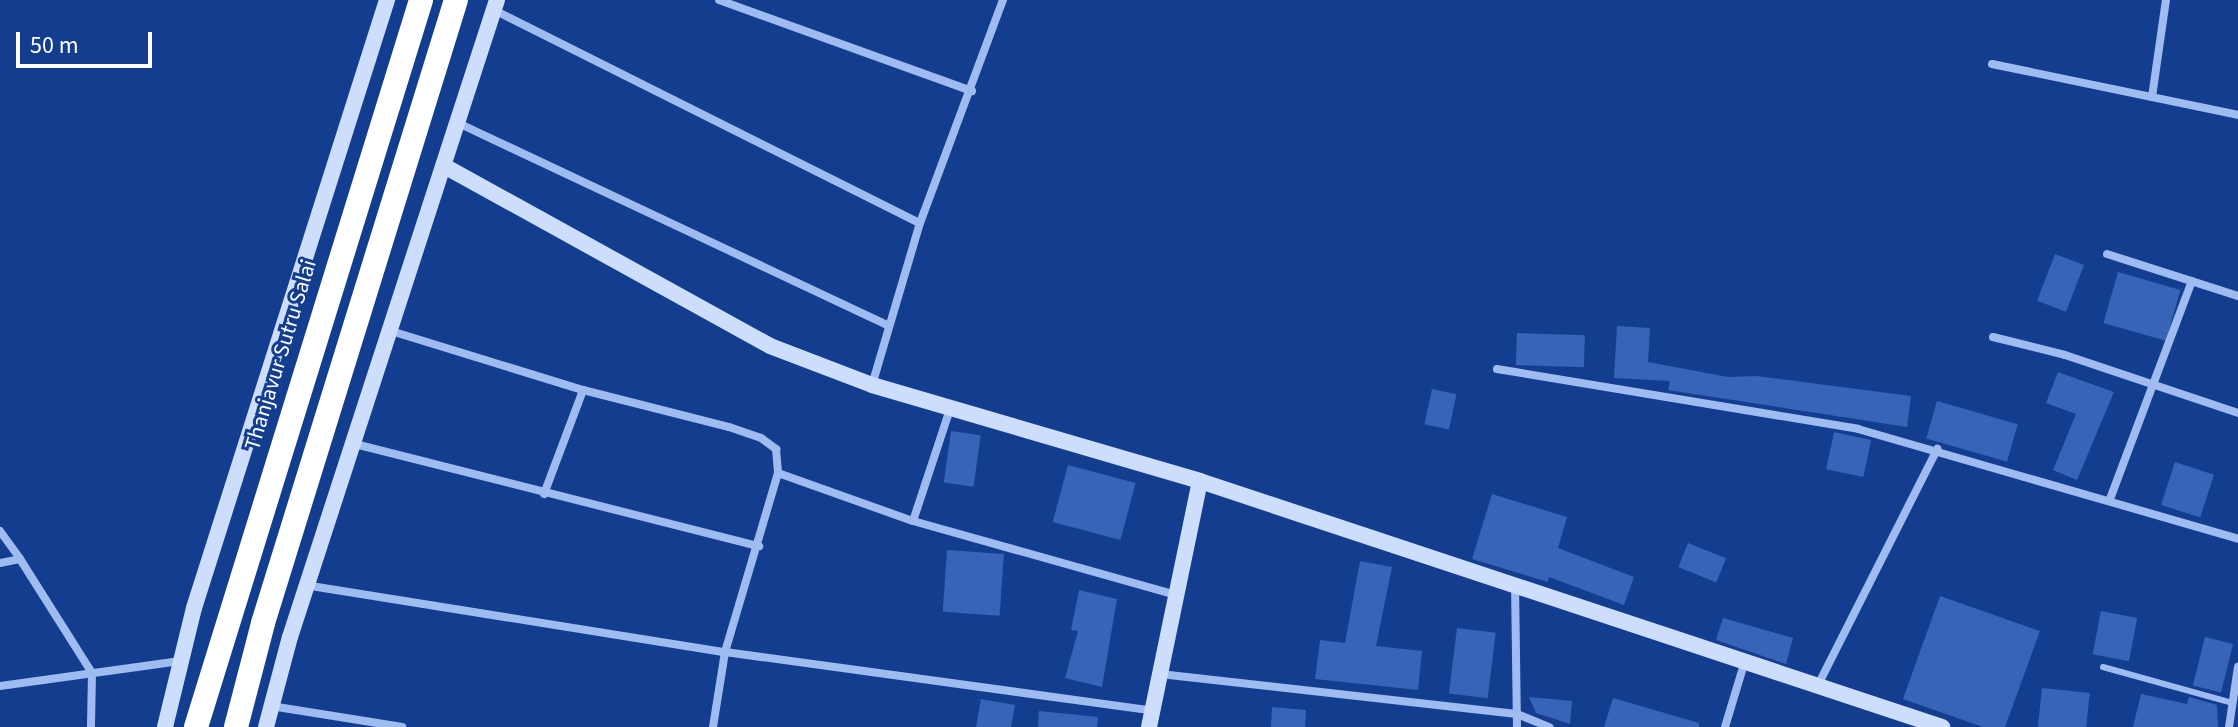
<!DOCTYPE html>
<html>
<head>
<meta charset="utf-8">
<style>
  body { margin:0 }
  #map { position:relative; width:2238px; height:727px; overflow:hidden; background:#133e90; font-family:"Source Sans 3",sans-serif }
  div>[style] { position:absolute }
  .building>* { inset:0; background:#3764b7; transform-origin:0 0 }
  .lane>* { height:6px; margin:-3px; padding:0 3px; transform-origin:3px; border-radius:3px; background:#9fbcf1 }
  .street>* { height:8px; margin:-4px; padding:0 4px; transform-origin:4px; border-radius:4px; background:#9fbcf1 }
  .secondary>* { height:16px; margin:-8px; padding:0 8px; transform-origin:8px; border-radius:8px; background:#cdddfc }
  .highway>* { height:24px; margin:-12px; padding:0 12px; transform-origin:12px; border-radius:12px; background:#fff }
  span { translate:-50% -50%; white-space:nowrap; text-align:center; line-height:1.15; -webkit-text-stroke:6px #133e90; paint-order:stroke }
  .street-label { font-size:22px; color:#fff }
  .scale { position:absolute; left:16px; top:32px; width:136px; height:36px; box-sizing:border-box; border:4px solid #fff; border-top:0; padding-left:10px; font-size:24px; line-height:28px; white-space:nowrap; color:#fff; -webkit-text-stroke:6px #133e90; paint-order:stroke }
</style>
</head>
<body>
<div id="map">
  <div class="building">
    <div style="left:2055px;top:254px;width:31px;height:50px;rotate:21deg"></div>
    <div style="left:2118px;top:272px;width:65px;height:53px;rotate:16deg"></div>
    <div style="clip-path:polygon(1617px 326px,1650px 328px,1648px 362px,1728px 377px,1756px 376px,1911px 396px,1907px 427px,1668px 390px,1670px 381px,1614px 378px)"></div>
    <div style="left:1517px;top:333px;width:68px;height:32px;rotate:2deg"></div>
    <div style="clip-path:polygon(2058px 372px,2114px 392px,2077px 480px,2053px 470px,2076px 414px,2046px 403px)"></div>
    <div style="left:1432px;top:389px;width:25px;height:36px;rotate:12deg"></div>
    <div style="left:1937px;top:401px;width:84px;height:39px;rotate:16deg"></div>
    <div style="left:951px;top:431px;width:30px;height:52px;rotate:8deg"></div>
    <div style="left:1834px;top:432px;width:38px;height:38px;rotate:12deg"></div>
    <div style="left:2175px;top:462px;width:41px;height:45px;rotate:18deg"></div>
    <div style="left:1068px;top:465px;width:70px;height:59px;rotate:15deg"></div>
    <div style="clip-path:polygon(1492px 494px,1567px 517px,1558px 548px,1634px 577px,1624px 605px,1549px 577px,1548px 582px,1472px 559px)"></div>
    <div style="left:1688px;top:543px;width:41px;height:26px;rotate:22deg"></div>
    <div style="left:947px;top:550px;width:57px;height:62px;rotate:4deg"></div>
    <div style="clip-path:polygon(1360px 561px,1392px 567px,1376px 646px,1422px 651px,1418px 690px,1315px 679px,1320px 640px,1345px 643px)"></div>
    <div style="clip-path:polygon(1079px 590px,1117px 599px,1102px 687px,1065px 678px,1078px 631px,1071px 630px)"></div>
    <div style="clip-path:polygon(1940px 596px,2040px 631px,2005px 727px,1983px 727px,1903px 699px)"></div>
    <div style="left:2101px;top:611px;width:37px;height:44px;rotate:11deg"></div>
    <div style="clip-path:polygon(1723px 618px,1793px 638px,1786px 664px,1716px 640px)"></div>
    <div style="left:1457px;top:628px;width:39px;height:66px;rotate:7deg"></div>
    <div style="left:2205px;top:637px;width:29px;height:50px;rotate:14deg"></div>
    <div style="left:2042px;top:688px;width:48px;height:39px;rotate:6deg"></div>
    <div style="clip-path:polygon(2141px 694px,2187px 704px,2189px 697px,2217px 705px,2218px 727px,2133px 727px)"></div>
    <div style="clip-path:polygon(1529px 697px,1572px 701px,1570px 724px,1536px 713px)"></div>
    <div style="clip-path:polygon(1613px 698px,1699px 723px,1699px 727px,1604px 727px)"></div>
    <div style="clip-path:polygon(981px 699px,1015px 705px,1011px 727px,976px 727px)"></div>
    <div style="clip-path:polygon(1272px 707px,1306px 710px,1305px 727px,1271px 727px)"></div>
    <div style="clip-path:polygon(1039px 711px,1098px 717px,1097px 727px,1038px 727px)"></div>
  </div>
  <div class="lane">
    <div style="left:2103px;top:667px;width:135px;rotate:15.5deg"></div>
  </div>
  <div class="street">
    <div style="left:719px;top:0;width:269px;rotate:19.8deg"></div>
    <div style="left:494px;top:10px;width:476px;rotate:26.6deg"></div>
    <div style="left:1992px;top:64px;width:251px;rotate:11.7deg"></div>
    <div style="left:2152px;top:97px;width:98px;rotate:-81.8deg"></div>
    <div style="left:458px;top:123px;width:474px;rotate:25.2deg"></div>
    <div style="left:2107px;top:254px;width:138px;rotate:17.8deg"></div>
    <div style="left:391px;top:331px;width:201px;rotate:17.1deg"></div>
    <div style="left:583px;top:390px;width:151px;rotate:14.2deg"></div>
    <div style="left:729px;top:427px;width:34px;rotate:19deg"></div>
    <div style="left:761px;top:438px;width:19px;rotate:36deg"></div>
    <div style="left:776px;top:449px;width:24px;rotate:85deg"></div>
    <div style="left:778px;top:473px;width:187px;rotate:106.5deg"></div>
    <div style="left:725px;top:652px;width:76px;rotate:99.1deg"></div>
    <div style="left:1993px;top:337px;width:74px;rotate:14deg"></div>
    <div style="left:2065px;top:355px;width:182px;rotate:18.5deg"></div>
    <div style="left:1497px;top:369px;width:366px;rotate:9.4deg"></div>
    <div style="left:1858px;top:429px;width:396px;rotate:16.1deg"></div>
    <div style="left:872px;top:385px;width:169px;rotate:-73.5deg"></div>
    <div style="left:920px;top:223px;width:238px;rotate:-69.6deg"></div>
    <div style="left:355px;top:444px;width:417px;rotate:14.2deg"></div>
    <div style="left:778px;top:473px;width:143px;rotate:19.6deg"></div>
    <div style="left:913px;top:521px;width:273px;rotate:15.7deg"></div>
    <div style="left:544px;top:494px;width:111px;rotate:-69.4deg"></div>
    <div style="left:2110px;top:499px;width:233px;rotate:-69.4deg"></div>
    <div style="left:913px;top:521px;width:118px;rotate:-71.7deg"></div>
    <div style="left:0;top:531px;width:34px;rotate:54deg"></div>
    <div style="left:0;top:563px;width:20px;rotate:-11deg"></div>
    <div style="left:20px;top:559px;width:135px;rotate:57.7deg"></div>
    <div style="left:92px;top:673px;width:54px;rotate:91.1deg"></div>
    <div style="left:1515px;top:584px;width:143px;rotate:89.2deg"></div>
    <div style="left:311px;top:586px;width:419px;rotate:9.1deg"></div>
    <div style="left:725px;top:652px;width:430px;rotate:7.8deg"></div>
    <div style="left:1160px;top:674px;width:359px;rotate:6.4deg"></div>
    <div style="left:1517px;top:714px;width:35px;rotate:22deg"></div>
    <div style="left:0;top:686px;width:182px;rotate:-7.9deg"></div>
    <div style="left:1817px;top:687px;width:267px;rotate:-63.2deg"></div>
    <div style="left:271px;top:706px;width:133px;rotate:9.1deg"></div>
    <div style="left:1725px;top:727px;width:66px;rotate:-73.2deg"></div>
    <div style="left:2229px;top:727px;width:61px;rotate:-81.5deg"></div>
  </div>
  <div class="secondary">
    <div style="left:446px;top:167px;width:370px;rotate:28.9deg"></div>
    <div style="left:770px;top:346px;width:109px;rotate:20.9deg"></div>
    <div style="left:872px;top:385px;width:342px;rotate:16.3deg"></div>
    <div style="left:1200px;top:481px;width:782px;rotate:18.34deg"></div>
    <div style="left:165px;top:727px;width:122px;rotate:-76.3deg"></div>
    <div style="left:194px;top:608px;width:638px;rotate:-72.39deg"></div>
    <div style="left:266px;top:727px;width:93px;rotate:-75.1deg"></div>
    <div style="left:290px;top:637px;width:670px;rotate:-72deg"></div>
    <div style="left:1149px;top:727px;width:251px;rotate:-78.3deg"></div>
  </div>
  <div class="highway">
    <div style="left:196px;top:727px;width:761px;rotate:-72.8deg"></div>
    <div style="left:236px;top:727px;width:107px;rotate:-75.4deg"></div>
    <div style="left:263px;top:623px;width:652px;rotate:-72.79deg"></div>
  </div>
  <div class="street-label">
    <span style="left:281px;top:355px;rotate:-73deg">Thanjavur Sutru Salai</span>
  </div>
  <div class="scale">50 m</div>
</div>
</body>
</html>
